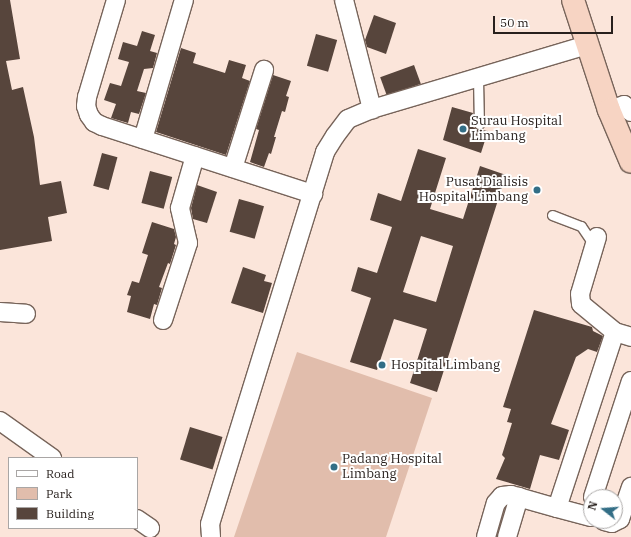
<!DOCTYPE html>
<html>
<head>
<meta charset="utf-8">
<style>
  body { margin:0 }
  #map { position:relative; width:631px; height:537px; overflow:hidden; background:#fbe5da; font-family:"IBM Plex Serif",serif }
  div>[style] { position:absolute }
  .green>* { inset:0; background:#e1bdac }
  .building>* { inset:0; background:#57453c; transform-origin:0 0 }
  .roads { filter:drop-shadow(1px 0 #77645a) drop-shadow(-1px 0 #77645a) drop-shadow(0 1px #77645a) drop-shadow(0 -1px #77645a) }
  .service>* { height:9px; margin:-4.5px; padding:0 4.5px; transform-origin:4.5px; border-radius:4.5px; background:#fff }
  .minor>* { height:18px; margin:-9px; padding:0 9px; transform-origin:9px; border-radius:9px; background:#fff }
  .trunk>* { height:22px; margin:-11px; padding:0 11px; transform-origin:11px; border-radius:11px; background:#f7d4c3 }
  .dots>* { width:11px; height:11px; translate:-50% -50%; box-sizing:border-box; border:2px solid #fff; border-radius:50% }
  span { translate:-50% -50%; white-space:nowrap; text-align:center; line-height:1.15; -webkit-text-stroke:4px #fff; paint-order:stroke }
  .poi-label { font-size:13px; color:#28201d }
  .left { translate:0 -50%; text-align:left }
  .right { translate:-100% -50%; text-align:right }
  .legend { position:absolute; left:8px; top:457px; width:130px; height:72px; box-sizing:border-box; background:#fff; border:1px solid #a9a6a5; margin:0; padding:5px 7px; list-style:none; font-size:12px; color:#28201d }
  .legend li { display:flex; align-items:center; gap:8px; height:20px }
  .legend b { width:20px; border:1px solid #a9a6a5 }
  .north { position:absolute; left:583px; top:489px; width:40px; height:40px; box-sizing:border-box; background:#fff; border:1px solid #a9a6a5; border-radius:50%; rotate:287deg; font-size:11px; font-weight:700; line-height:16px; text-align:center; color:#28201d }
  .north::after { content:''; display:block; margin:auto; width:14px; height:18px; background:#336e86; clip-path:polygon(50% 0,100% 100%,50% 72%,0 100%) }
  .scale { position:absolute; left:493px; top:16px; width:120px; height:18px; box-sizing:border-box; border:2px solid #28201d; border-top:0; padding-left:5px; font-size:12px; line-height:14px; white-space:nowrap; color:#28201d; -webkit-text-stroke:3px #fff; paint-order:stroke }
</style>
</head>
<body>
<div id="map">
  <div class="green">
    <div style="clip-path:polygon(297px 352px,432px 398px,386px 537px,234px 537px)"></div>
  </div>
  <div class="building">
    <div style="clip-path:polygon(0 0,10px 0,20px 59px,6px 61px,12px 90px,23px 87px,34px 137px,40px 185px,61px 181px,67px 213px,48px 217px,52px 241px,0 250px)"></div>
    <div style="clip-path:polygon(374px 15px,396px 23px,386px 54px,367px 47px,365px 40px)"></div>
    <div style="clip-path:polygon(142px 31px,155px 35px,150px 51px,157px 53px,153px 68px,144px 69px,137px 91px,146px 93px,139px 114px,131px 112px,128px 123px,111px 118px,116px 104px,104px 100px,110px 83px,121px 86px,129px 62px,118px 59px,123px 42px,137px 46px)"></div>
    <div style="left:316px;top:34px;width:22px;height:33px;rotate:16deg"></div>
    <div style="clip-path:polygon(181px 48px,196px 53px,193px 63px,225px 73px,229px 60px,246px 65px,242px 78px,250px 81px,226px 155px,156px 132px)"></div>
    <div style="left:414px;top:65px;width:20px;height:36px;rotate:70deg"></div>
    <div style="clip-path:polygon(273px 75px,291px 81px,286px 96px,289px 97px,285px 112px,282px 111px,274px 137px,276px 137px,271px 154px,269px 153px,264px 167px,250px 162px,259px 130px,256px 129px)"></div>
    <div style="clip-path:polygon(452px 107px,473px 113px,470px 125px,476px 129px,488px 131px,481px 153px,443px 140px)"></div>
    <div style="clip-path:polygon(evenodd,418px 149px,446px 158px,430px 209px,463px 219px,480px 166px,506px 175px,437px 392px,410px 383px,427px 329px,394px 319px,377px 370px,350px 362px,371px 298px,351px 291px,358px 267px,377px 273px,392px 227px,370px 220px,378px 193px,401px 201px,418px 149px,421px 236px,453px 246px,436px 302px,403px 292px,421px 236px)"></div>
    <div style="left:102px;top:153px;width:16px;height:34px;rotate:15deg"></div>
    <div style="left:150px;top:171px;width:23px;height:33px;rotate:15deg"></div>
    <div style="clip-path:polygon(197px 185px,217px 192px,207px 223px,193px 219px,191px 208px)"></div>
    <div style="left:239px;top:199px;width:26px;height:34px;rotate:16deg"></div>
    <div style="clip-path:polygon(152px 222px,174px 229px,176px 237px,174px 244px,176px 245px,170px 264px,168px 263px,159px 287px,162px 288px,157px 305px,154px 304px,150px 319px,127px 312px,131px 296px,127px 295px,132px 281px,139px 283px,148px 255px,142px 253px)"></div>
    <div style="clip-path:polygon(243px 267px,266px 275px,264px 281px,272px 283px,263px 313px,231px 303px)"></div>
    <div style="clip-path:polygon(534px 310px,592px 327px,593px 331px,603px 336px,597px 352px,588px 349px,576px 357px,551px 424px,569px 430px,559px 460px,540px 455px,530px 489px,496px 479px,505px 458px,502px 455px,512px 423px,507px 422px,511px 409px,503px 407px)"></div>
    <div style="left:190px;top:427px;width:34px;height:34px;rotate:17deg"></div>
  </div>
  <div class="roads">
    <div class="service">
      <div style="left:478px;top:78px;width:46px;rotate:88.8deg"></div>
      <div style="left:552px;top:215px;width:31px;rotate:21deg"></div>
      <div style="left:581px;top:226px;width:23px;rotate:56deg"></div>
    </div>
    <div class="minor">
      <div style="left:116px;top:0;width:101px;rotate:106.6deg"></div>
      <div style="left:87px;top:97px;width:9px;rotate:96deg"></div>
      <div style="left:86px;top:106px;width:9px;rotate:72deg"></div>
      <div style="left:89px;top:115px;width:9px;rotate:54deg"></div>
      <div style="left:94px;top:122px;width:9px;rotate:27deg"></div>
      <div style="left:102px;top:126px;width:222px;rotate:17.9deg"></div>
      <div style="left:344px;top:0;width:113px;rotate:75.6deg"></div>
      <div style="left:609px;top:110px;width:16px;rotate:-18deg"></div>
      <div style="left:624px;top:105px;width:10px;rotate:45deg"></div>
      <div style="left:143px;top:139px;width:145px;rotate:-73.6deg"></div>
      <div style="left:233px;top:168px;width:103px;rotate:-72.4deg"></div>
      <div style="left:597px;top:237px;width:59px;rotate:106.6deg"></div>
      <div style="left:580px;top:294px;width:10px;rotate:84deg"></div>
      <div style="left:581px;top:304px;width:44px;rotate:39.5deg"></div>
      <div style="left:615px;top:332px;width:17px;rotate:17deg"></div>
      <div style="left:0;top:312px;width:26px;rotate:4deg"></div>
      <div style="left:163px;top:320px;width:81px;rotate:-72deg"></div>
      <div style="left:188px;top:243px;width:36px;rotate:-103deg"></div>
      <div style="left:180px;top:208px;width:54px;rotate:-73.9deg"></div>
      <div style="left:0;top:421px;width:64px;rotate:35.4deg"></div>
      <div style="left:593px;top:497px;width:122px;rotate:-71.9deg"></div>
      <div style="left:591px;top:517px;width:35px;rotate:-165deg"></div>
      <div style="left:557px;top:508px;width:185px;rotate:-71.8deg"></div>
      <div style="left:137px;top:519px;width:16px;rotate:35deg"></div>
      <div style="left:604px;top:521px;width:8px;rotate:14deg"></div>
      <div style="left:612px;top:523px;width:9px;rotate:-27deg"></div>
      <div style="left:620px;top:519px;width:34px;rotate:-71deg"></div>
      <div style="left:211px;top:537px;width:13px;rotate:-94deg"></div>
      <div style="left:210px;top:524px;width:389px;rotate:-72.8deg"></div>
      <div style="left:325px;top:152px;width:19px;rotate:-58deg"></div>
      <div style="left:335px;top:136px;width:21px;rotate:-53deg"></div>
      <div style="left:348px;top:119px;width:26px;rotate:-23deg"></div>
      <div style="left:372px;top:109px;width:224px;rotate:-16.6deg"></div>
      <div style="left:486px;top:537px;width:35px;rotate:-74deg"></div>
      <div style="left:496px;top:503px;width:9px;rotate:-49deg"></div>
      <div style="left:502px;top:496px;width:9px;rotate:-6deg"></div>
      <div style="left:511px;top:495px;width:48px;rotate:15.8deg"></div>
      <div style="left:507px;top:537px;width:42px;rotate:-73.3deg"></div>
    </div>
    <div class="trunk">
      <div style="left:573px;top:0;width:116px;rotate:71.9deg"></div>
      <div style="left:609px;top:110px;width:56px;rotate:67.1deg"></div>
    </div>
  </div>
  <div class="dots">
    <div style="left:463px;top:129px;background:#336e86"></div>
    <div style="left:537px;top:190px;background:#336e86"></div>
    <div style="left:382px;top:365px;background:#336e86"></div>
    <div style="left:334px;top:467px;background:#336e86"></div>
  </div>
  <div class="poi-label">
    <span class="left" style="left:471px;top:129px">Surau Hospital<br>Limbang</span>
    <span class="right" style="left:528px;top:190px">Pusat Dialisis<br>Hospital Limbang</span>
    <span class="left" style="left:391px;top:365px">Hospital Limbang</span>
    <span class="left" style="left:342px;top:467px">Padang Hospital<br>Limbang</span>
  </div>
  <ul class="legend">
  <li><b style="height:5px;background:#fff"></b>Road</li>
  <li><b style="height:11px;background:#e1bdac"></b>Park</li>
  <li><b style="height:11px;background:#57453c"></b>Building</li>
  </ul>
  <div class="north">N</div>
  <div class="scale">50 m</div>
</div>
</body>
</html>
